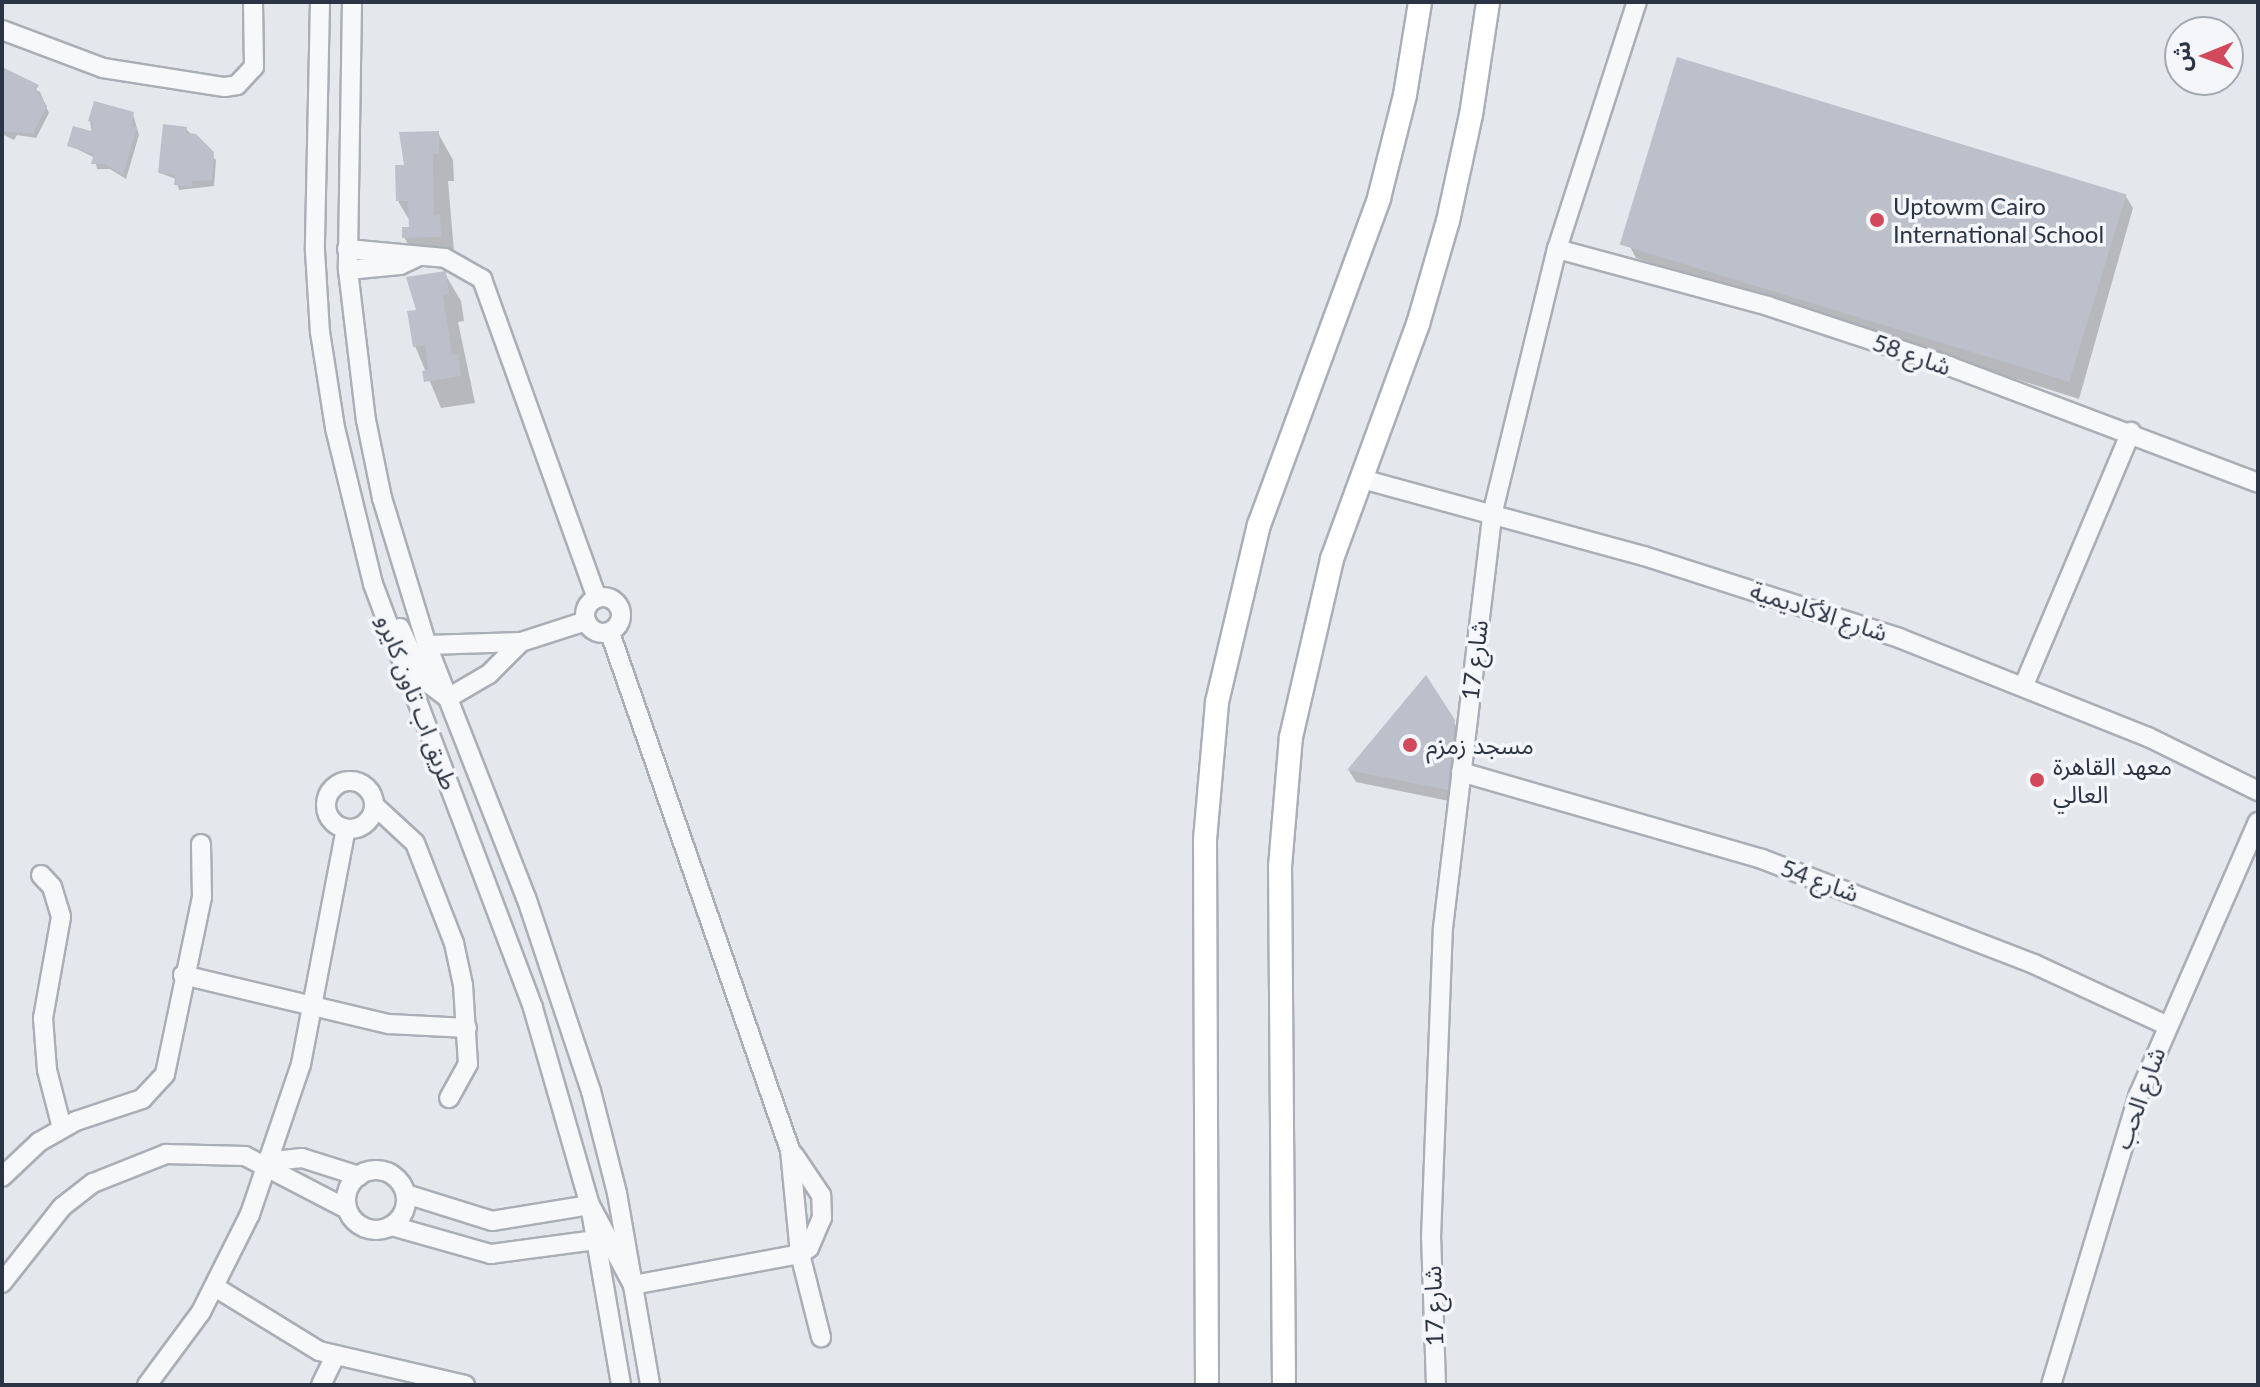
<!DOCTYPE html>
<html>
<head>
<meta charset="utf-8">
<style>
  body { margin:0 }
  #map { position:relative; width:2260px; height:1387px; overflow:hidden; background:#e4e7ec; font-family:Lato,"Noto Sans Arabic",sans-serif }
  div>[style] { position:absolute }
  .shadow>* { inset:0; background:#0003 }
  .building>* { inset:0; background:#bbc0ca; transform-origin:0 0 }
  .roads { filter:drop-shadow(2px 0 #a9aeb7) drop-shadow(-2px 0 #a9aeb7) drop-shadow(0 2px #a9aeb7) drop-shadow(0 -2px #a9aeb7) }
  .minor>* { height:18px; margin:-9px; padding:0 9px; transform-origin:9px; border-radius:9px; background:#f7f8fa }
  .minor>.ring { margin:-9px; padding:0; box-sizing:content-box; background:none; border:18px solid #f7f8fa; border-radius:50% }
  .major>* { height:22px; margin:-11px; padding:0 11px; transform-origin:11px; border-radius:11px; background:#fff }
  .dots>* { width:22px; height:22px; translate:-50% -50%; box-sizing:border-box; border:4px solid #f4f6f9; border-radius:50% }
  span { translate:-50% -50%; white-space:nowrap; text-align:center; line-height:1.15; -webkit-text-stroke:7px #f4f6f9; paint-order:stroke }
  .poi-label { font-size:24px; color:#2b3445 }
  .left { translate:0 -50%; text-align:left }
  .street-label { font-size:24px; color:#2b3445 }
  .frame { position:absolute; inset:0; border:4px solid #2b3445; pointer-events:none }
  .north { position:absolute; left:2164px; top:16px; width:80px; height:80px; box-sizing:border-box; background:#f4f6f9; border:2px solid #a4a8b1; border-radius:50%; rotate:269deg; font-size:22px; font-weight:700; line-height:32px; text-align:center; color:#2b3445 }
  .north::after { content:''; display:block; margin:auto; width:28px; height:36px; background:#d1495b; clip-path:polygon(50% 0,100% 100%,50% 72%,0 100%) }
</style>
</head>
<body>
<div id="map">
  <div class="shadow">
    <div style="clip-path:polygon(2px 70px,40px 92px,49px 113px,36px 138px,17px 135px,14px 140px,2px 134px)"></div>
    <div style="clip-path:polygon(133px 114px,139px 135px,126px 179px,110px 169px,97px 169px,95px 158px,69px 145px,92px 134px,90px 121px)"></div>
    <div style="clip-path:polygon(186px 129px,216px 160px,214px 186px,179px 190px,176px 179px,160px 173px)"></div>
    <div style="clip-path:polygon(438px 133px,453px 160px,454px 181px,448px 181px,455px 263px,420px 264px,404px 237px,411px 223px,398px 201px,406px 167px,401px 134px)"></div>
    <div style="clip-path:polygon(2125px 195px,2133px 208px,2079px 399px,1636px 258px,1629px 245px)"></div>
    <div style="clip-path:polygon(445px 274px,461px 301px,464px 321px,458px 322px,475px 403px,441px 408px,415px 346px,418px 312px)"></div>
    <div style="clip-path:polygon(1426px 678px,1461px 734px,1454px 802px,1356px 782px,1349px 771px)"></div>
  </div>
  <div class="building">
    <div style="left:1677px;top:57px;width:470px;height:196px;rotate:17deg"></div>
    <div style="clip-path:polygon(2px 67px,39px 85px,36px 90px,47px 106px,33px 134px,2px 131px)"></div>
    <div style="clip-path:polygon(94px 101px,134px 112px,131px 126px,137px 127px,123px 175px,105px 164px,91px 164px,94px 154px,67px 146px,73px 126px,91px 131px,94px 123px,88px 121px)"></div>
    <div style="clip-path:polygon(163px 124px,187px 127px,186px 133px,196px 134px,214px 152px,212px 180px,192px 181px,192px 187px,174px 185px,175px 175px,158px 173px)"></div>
    <div style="clip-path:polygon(439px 131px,439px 154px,433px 154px,434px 215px,440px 214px,441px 237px,402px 238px,402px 227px,409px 227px,408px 201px,396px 201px,395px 165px,404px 165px,399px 132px)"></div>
    <div style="clip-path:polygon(446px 271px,449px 294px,443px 295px,452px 355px,458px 354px,461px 376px,424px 382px,422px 371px,428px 370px,425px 345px,413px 347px,407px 311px,416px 310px,406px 277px)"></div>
    <div style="clip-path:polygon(1426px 675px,1455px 720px,1448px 790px,1347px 770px)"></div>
  </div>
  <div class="roads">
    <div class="minor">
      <div style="left:320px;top:2px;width:249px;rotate:91.2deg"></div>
      <div style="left:315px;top:251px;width:81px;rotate:86.5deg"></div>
      <div style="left:320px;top:332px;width:97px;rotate:81.1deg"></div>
      <div style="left:335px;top:428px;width:161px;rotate:76.3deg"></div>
      <div style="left:373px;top:584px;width:453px;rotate:69.3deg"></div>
      <div style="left:533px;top:1008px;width:205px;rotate:73.9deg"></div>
      <div style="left:590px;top:1205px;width:183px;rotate:80.2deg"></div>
      <div style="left:352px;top:2px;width:268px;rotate:90.9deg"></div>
      <div style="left:348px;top:270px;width:151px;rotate:83.2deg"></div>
      <div style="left:366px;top:420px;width:80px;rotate:78.4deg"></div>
      <div style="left:382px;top:498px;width:154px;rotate:73deg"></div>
      <div style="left:427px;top:645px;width:271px;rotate:68.6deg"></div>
      <div style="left:526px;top:897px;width:205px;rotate:71.5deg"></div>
      <div style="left:591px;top:1091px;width:105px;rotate:75.7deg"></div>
      <div style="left:617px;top:1193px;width:195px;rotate:80.2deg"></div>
      <div style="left:2px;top:30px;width:108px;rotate:20.6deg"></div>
      <div style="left:103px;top:68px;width:123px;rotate:8.9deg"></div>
      <div style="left:225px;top:87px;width:12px;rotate:-9deg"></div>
      <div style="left:237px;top:85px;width:25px;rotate:-47deg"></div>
      <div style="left:254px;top:67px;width:65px;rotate:-90.9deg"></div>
      <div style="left:347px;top:249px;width:98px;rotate:5.2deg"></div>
      <div style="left:445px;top:258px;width:43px;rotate:29.6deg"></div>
      <div style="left:482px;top:279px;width:339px;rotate:70.2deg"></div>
      <div style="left:1557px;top:249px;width:219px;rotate:15.1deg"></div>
      <div style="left:1768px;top:306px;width:191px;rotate:18.3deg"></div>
      <div style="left:1949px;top:366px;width:330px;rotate:20.7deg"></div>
      <div style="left:348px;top:270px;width:52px;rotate:-5.5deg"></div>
      <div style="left:400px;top:265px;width:21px;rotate:-25deg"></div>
      <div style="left:1362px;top:479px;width:292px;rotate:15.3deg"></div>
      <div style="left:1644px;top:556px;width:268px;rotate:17.8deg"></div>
      <div style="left:1899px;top:638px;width:268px;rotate:21.7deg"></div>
      <div style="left:2148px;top:737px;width:123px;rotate:26.1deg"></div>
      <div class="ring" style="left:585px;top:597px;width:18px;height:18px"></div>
      <div style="left:400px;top:628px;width:57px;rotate:65.2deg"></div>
      <div style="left:424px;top:680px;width:30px;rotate:37deg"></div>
      <div style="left:448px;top:698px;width:48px;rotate:-30.3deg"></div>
      <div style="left:489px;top:674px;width:45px;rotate:-45deg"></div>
      <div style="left:610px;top:633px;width:547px;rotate:70.8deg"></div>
      <div style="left:790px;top:1150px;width:104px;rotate:84.5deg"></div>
      <div style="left:800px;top:1254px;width:86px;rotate:75.8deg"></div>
      <div style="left:427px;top:645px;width:94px;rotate:-1.8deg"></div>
      <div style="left:521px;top:642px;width:68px;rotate:-17.9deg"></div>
      <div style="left:2024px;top:685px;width:275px;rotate:-67.1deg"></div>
      <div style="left:1461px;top:772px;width:313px;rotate:16.1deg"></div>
      <div style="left:1762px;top:859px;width:292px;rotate:21.1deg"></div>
      <div style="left:2034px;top:964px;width:145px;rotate:24.8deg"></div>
      <div class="ring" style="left:326px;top:781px;width:30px;height:30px"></div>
      <div style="left:375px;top:806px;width:54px;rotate:42.8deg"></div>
      <div style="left:415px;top:843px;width:107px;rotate:68.7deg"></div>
      <div style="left:454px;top:943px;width:43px;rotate:77.9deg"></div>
      <div style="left:463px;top:985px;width:79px;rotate:86.4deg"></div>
      <div style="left:468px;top:1064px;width:39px;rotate:119deg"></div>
      <div style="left:41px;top:875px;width:16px;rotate:47deg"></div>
      <div style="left:52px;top:887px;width:31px;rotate:73deg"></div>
      <div style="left:61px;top:917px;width:103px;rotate:100.1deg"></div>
      <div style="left:43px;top:1018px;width:52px;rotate:85.6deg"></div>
      <div style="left:47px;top:1070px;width:60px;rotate:75.5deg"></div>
      <div style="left:183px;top:975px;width:212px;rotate:13.4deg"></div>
      <div style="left:389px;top:1024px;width:78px;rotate:2.9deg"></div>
      <div style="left:264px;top:1162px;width:38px;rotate:-6deg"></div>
      <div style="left:302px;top:1158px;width:60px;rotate:17.5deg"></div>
      <div class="ring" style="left:346px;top:1170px;width:42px;height:42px"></div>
      <div style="left:2px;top:1177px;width:51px;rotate:-43.4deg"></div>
      <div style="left:39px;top:1142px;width:43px;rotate:-29.6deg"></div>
      <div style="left:76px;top:1121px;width:70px;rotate:-18.4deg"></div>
      <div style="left:142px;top:1099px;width:34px;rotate:-47deg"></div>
      <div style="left:165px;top:1074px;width:181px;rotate:-78.2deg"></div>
      <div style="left:202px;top:897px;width:53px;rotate:-91.1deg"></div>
      <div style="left:406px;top:1194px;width:90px;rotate:17.4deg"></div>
      <div style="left:492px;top:1221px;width:99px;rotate:-9.3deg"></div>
      <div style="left:590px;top:1205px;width:91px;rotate:61.7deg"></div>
      <div style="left:633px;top:1285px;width:170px;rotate:-10.5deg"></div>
      <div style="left:800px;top:1254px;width:11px;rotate:-34deg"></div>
      <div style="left:809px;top:1248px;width:33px;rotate:-67deg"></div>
      <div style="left:822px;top:1218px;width:23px;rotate:-92deg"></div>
      <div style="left:821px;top:1195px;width:48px;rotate:-124deg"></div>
      <div style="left:392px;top:1226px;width:103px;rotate:15.8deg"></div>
      <div style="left:491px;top:1254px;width:106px;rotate:-7.6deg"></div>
      <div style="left:2px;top:1283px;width:97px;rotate:-51.7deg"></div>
      <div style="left:62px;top:1207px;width:39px;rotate:-38deg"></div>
      <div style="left:93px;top:1183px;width:79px;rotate:-21.7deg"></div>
      <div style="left:166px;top:1154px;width:79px;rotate:1.5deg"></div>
      <div style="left:245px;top:1156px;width:115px;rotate:27.5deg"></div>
      <div style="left:215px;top:1287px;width:122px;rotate:31.6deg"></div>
      <div style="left:319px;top:1351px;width:150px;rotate:13.1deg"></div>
      <div style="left:147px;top:1385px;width:91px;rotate:-53.5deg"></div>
      <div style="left:201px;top:1312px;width:110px;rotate:-63.4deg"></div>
      <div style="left:250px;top:1214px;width:158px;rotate:-71.2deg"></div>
      <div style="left:301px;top:1064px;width:239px;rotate:-79.2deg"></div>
      <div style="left:321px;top:1385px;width:32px;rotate:-64deg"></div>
      <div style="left:1436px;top:1385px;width:147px;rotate:-91.9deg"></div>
      <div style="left:1431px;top:1238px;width:310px;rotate:-87.8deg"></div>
      <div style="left:1443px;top:928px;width:416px;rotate:-83.2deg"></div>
      <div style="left:1492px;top:515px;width:274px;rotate:-76.3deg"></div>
      <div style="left:1557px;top:249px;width:260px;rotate:-72.1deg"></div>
      <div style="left:2051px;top:1385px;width:304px;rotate:-73.2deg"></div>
      <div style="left:2139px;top:1094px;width:297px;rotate:-66.4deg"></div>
    </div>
    <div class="major">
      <div style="left:1207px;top:1385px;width:545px;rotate:-90.21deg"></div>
      <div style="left:1205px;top:840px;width:139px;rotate:-85deg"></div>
      <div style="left:1217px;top:702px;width:182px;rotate:-76.7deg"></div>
      <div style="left:1259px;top:525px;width:348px;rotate:-69.8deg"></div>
      <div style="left:1379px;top:198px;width:106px;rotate:-75.8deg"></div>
      <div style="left:1405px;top:95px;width:94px;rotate:-80.8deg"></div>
      <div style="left:1284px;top:1385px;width:518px;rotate:-90.44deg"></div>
      <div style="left:1280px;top:867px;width:130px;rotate:-85.2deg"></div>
      <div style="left:1291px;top:737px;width:183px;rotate:-77deg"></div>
      <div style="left:1332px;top:559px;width:250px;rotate:-69.9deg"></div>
      <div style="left:1418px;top:324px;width:107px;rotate:-73.8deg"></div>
      <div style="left:1448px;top:221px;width:108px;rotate:-77.8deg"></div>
      <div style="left:1471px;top:115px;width:114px;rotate:-81.4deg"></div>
    </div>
  </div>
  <div class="dots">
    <div style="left:1877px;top:220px;background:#d1495b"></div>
    <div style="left:1410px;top:745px;background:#d1495b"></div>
    <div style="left:2037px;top:780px;background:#d1495b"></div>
  </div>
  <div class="poi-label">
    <span class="left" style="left:1893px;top:220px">Uptowm Cairo<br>International School</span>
    <span class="left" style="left:1426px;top:745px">مسجد زمزم</span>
    <span class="left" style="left:2053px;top:780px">معهد القاهرة<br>العالي</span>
  </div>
  <div class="street-label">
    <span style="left:1912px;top:354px;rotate:19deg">شارع 58</span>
    <span style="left:1819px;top:611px;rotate:18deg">شارع الأكاديمية</span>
    <span style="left:1474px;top:660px;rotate:-83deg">شارع 17</span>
    <span style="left:418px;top:702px;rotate:69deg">طريق اب تاون كايرو</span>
    <span style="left:1820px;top:880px;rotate:20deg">شارع 54</span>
    <span style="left:2139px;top:1098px;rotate:-70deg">شارع الحب</span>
    <span style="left:1433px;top:1306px;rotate:-92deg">شارع 17</span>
  </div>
  <div class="frame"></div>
  <div class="north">ش</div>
</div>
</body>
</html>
